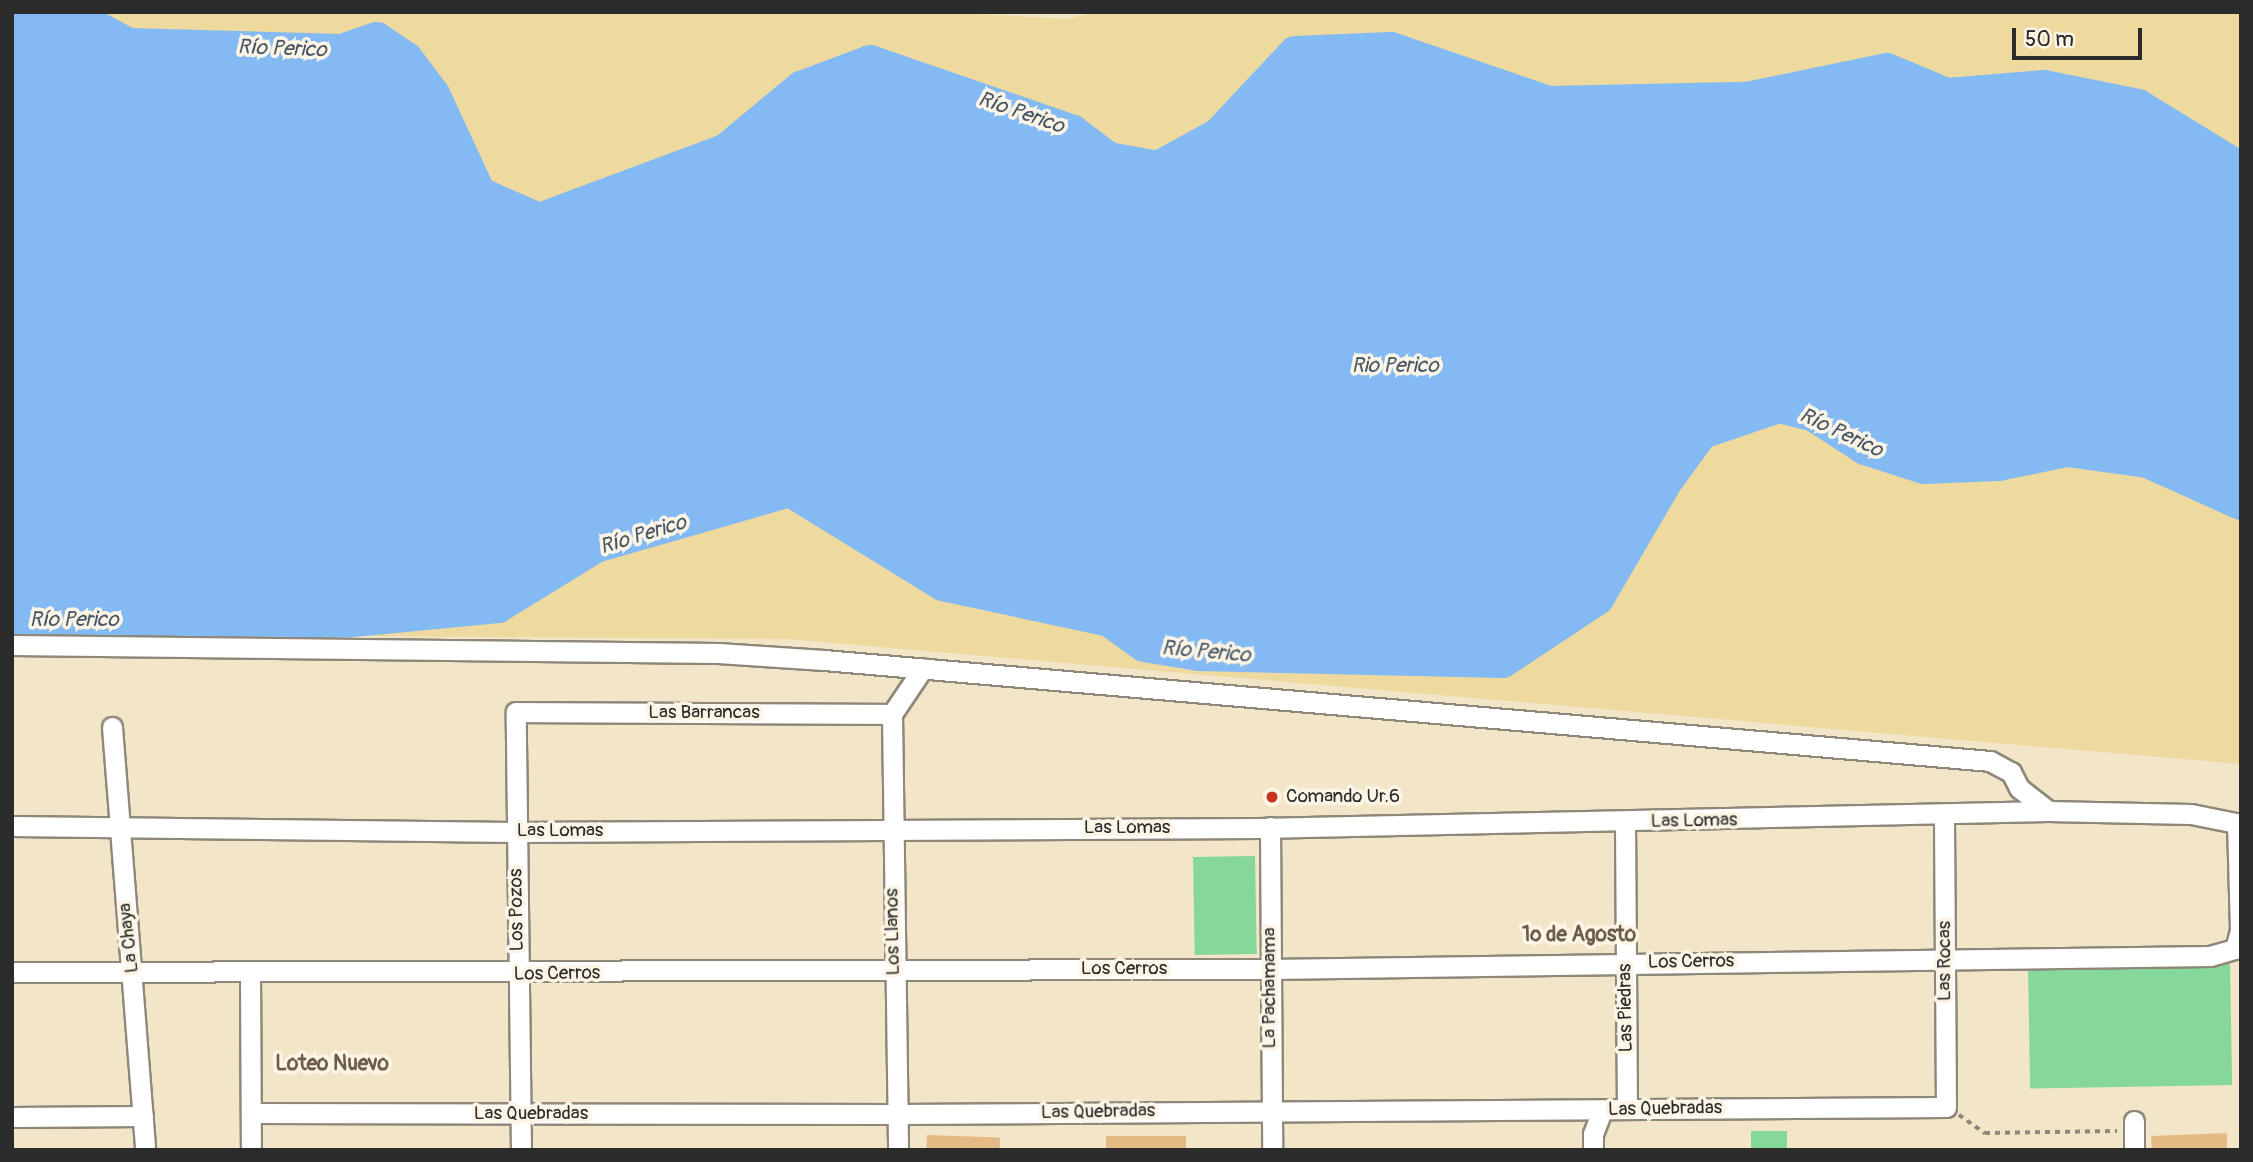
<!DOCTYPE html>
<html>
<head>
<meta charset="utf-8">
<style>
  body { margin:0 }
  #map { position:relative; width:2253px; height:1162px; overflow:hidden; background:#f2e5c8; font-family:Pangolin,sans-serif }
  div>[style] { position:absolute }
  .green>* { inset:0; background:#85d899; transform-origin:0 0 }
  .sand>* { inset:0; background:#eeda9e }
  .water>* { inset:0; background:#84baf3 }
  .river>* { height:32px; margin:-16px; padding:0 16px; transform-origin:16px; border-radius:16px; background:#84baf3 }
  .building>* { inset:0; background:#e6ba85; transform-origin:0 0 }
  .path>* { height:3.5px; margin-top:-1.75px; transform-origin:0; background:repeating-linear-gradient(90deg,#8e887a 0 5px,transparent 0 10px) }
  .roads { filter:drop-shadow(2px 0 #8e887a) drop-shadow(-2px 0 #8e887a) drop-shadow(0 2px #8e887a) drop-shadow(0 -2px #8e887a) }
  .minor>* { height:19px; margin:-9.5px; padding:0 9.5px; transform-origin:9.5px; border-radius:9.5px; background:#fff }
  .dots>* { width:19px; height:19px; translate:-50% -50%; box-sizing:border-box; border:4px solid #fcf5e5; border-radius:50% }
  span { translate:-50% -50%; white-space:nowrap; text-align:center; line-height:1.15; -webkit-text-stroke:7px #fcf5e5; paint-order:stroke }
  .street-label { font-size:19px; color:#2b2b2b }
  .poi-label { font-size:19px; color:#2b2b2b }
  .left { translate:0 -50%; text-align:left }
  .water-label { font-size:21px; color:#465667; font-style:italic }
  .neighbourhood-label { font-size:21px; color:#6c5d4a; font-weight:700 }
  .frame { position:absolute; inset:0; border:14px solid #2b2b2b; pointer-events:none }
  .scale { position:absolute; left:2012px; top:28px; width:130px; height:32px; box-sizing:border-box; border:4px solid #2b2b2b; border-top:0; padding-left:9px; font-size:21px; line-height:24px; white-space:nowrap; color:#2b2b2b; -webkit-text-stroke:5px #fcf5e5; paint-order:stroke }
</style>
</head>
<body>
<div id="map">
  <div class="green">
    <div style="left:1255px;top:856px;width:98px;height:62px;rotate:89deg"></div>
    <div style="left:2230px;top:964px;width:121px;height:202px;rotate:89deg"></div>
    <div style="left:1751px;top:1131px;width:36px;height:19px"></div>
  </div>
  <div class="sand">
    <div style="clip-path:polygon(12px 12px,946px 12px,1069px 19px,1093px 12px,2241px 12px,2241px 764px,787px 639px,12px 634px)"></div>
  </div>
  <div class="water">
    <div style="clip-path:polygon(12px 12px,69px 12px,129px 44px,342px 50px,377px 38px,407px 58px,434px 94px,480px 193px,539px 219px,725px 150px,801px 87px,870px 61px,1073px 131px,1109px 158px,1158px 167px,1218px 134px,1295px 52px,1391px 48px,1549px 102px,1747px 98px,1887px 69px,1947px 94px,2044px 86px,2138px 105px,2241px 168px,2241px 504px,2147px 463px,2067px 451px,1998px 465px,1924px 468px,1865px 449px,1814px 416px,1779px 407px,1702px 433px,1667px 481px,1598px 599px,1503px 662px,1198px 655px,1144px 646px,1109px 621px,943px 585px,790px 491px,596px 547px,498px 607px,353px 621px,12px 620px)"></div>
  </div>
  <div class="river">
    <div style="left:69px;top:12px;width:68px;rotate:28.1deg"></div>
    <div style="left:129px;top:44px;width:213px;rotate:1.6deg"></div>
    <div style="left:342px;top:50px;width:37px;rotate:-19deg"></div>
    <div style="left:377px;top:38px;width:36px;rotate:34deg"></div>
    <div style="left:407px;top:58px;width:45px;rotate:53.1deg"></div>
    <div style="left:434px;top:94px;width:109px;rotate:65.1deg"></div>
    <div style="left:480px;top:193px;width:64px;rotate:23.8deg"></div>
    <div style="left:539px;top:219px;width:198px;rotate:-20.4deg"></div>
    <div style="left:725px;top:150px;width:99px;rotate:-39.7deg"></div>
    <div style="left:801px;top:87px;width:74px;rotate:-20.6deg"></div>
    <div style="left:870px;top:61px;width:215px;rotate:19deg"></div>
    <div style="left:1073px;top:131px;width:45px;rotate:36.9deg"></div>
    <div style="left:1109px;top:158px;width:50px;rotate:10.4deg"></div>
    <div style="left:1158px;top:167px;width:68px;rotate:-28.8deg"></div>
    <div style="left:1218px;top:134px;width:112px;rotate:-46.8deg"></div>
    <div style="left:1295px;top:52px;width:96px;rotate:-2.4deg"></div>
    <div style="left:1391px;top:48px;width:167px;rotate:18.9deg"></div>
    <div style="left:1549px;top:102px;width:198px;rotate:-1.2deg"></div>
    <div style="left:1747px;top:98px;width:143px;rotate:-11.7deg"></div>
    <div style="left:1887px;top:69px;width:65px;rotate:22.6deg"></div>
    <div style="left:1947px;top:94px;width:97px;rotate:-4.7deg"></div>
    <div style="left:2044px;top:86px;width:96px;rotate:11.4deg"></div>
    <div style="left:2138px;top:105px;width:121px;rotate:31.5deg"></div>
    <div style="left:12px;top:620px;width:341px;rotate:0.2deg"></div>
    <div style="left:353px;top:621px;width:146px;rotate:-5.5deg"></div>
    <div style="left:498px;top:607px;width:115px;rotate:-31.5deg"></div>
    <div style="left:596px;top:547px;width:202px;rotate:-16.1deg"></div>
    <div style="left:790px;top:491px;width:180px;rotate:31.6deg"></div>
    <div style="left:943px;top:585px;width:170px;rotate:12.2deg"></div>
    <div style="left:1109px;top:621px;width:43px;rotate:35.5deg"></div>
    <div style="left:1144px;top:646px;width:55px;rotate:9.5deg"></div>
    <div style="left:1198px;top:655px;width:305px;rotate:1.3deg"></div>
    <div style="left:1503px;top:662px;width:114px;rotate:-33.6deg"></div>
    <div style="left:1598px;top:599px;width:137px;rotate:-59.7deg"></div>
    <div style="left:1667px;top:481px;width:59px;rotate:-53.9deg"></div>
    <div style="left:1702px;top:433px;width:81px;rotate:-18.7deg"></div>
    <div style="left:1779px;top:407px;width:36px;rotate:14deg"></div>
    <div style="left:1814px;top:416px;width:61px;rotate:32.9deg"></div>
    <div style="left:1865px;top:449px;width:62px;rotate:17.9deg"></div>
    <div style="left:1924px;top:468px;width:74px;rotate:-2.3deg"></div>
    <div style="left:1998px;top:465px;width:70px;rotate:-11.5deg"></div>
    <div style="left:2067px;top:451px;width:81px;rotate:7.8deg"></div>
    <div style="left:2147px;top:462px;width:103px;rotate:24.1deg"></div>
  </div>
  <div class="building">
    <div style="clip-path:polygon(2227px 1133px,2227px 1150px,2152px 1150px,2151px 1136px)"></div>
    <div style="left:927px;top:1135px;width:73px;height:15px;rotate:2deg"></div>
    <div style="left:1186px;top:1136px;width:14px;height:80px;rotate:90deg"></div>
  </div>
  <div class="path">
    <div style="left:1959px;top:1115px;width:32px;rotate:35deg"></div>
    <div style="left:1985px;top:1133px;width:132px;rotate:-0.9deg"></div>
  </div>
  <div class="roads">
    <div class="minor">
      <div style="left:12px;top:645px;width:706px;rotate:0.65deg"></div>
      <div style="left:718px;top:653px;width:106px;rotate:3.8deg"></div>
      <div style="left:824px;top:660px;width:1170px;rotate:4.95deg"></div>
      <div style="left:1990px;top:761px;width:24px;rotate:28deg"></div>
      <div style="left:2011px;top:772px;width:18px;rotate:63deg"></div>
      <div style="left:2019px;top:788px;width:37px;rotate:38deg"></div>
      <div style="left:892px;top:714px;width:436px;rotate:89.2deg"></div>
      <div style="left:892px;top:714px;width:55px;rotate:-56deg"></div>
      <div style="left:112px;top:727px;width:424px;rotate:85.5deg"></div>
      <div style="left:1625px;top:823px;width:286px;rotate:89.6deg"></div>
      <div style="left:12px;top:826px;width:504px;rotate:0.68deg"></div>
      <div style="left:516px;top:832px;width:743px;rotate:-0.31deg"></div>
      <div style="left:1259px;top:828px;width:789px;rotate:-1.23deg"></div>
      <div style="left:2048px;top:811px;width:143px;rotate:1.2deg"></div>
      <div style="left:2191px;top:814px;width:51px;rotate:11.3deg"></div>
      <div style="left:1270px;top:827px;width:323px;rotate:89.6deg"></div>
      <div style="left:12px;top:972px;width:1257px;rotate:-0.14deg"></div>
      <div style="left:1269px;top:969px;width:941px;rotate:-0.79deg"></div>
      <div style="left:2210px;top:956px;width:26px;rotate:-16deg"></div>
      <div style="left:2235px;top:949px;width:20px;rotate:-75deg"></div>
      <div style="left:2240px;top:930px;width:107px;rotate:-91.6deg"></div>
      <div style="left:250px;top:972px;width:178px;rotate:89.7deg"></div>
      <div style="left:251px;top:1113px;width:647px;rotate:0.09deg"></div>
      <div style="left:898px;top:1114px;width:1048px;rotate:-0.38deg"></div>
      <div style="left:1946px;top:1107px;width:291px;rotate:-90.4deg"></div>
      <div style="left:12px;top:1117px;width:131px;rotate:-0.4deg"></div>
      <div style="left:521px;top:1150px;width:438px;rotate:-90.7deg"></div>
      <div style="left:516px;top:712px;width:376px;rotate:0.3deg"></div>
      <div style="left:1593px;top:1150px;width:16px;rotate:-90deg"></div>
      <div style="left:1593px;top:1134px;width:26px;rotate:-69deg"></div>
      <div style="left:2134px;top:1150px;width:29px;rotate:-90deg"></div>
    </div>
  </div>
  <div class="dots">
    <div style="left:1272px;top:797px;background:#c8321e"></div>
  </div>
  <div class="street-label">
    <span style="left:704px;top:713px">Las Barrancas</span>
    <span style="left:1694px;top:821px;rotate:-1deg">Las Lomas</span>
    <span style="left:1127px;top:828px">Las Lomas</span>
    <span style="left:560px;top:831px">Las Lomas</span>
    <span style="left:517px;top:910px;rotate:-91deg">Los Pozos</span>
    <span style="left:893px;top:932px;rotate:-91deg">Los Llanos</span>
    <span style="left:129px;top:938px;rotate:-96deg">La Chaya</span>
    <span style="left:1945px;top:961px;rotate:-90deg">Las Rocas</span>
    <span style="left:1691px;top:962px;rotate:-1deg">Los Cerros</span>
    <span style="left:1124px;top:969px">Los Cerros</span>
    <span style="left:557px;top:974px;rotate:-1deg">Los Cerros</span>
    <span style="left:1270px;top:988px;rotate:-90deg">La Pachamama</span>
    <span style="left:1626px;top:1008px;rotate:-91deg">Las Piedras</span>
    <span style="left:1665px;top:1109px;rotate:-1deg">Las Quebradas</span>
    <span style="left:1098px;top:1112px;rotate:-1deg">Las Quebradas</span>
    <span style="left:531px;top:1114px">Las Quebradas</span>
  </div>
  <div class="poi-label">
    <span class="left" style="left:1286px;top:797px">Comando Ur.6</span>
  </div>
  <div class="water-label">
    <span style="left:282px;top:49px;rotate:2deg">Río Perico</span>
    <span style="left:1021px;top:113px;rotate:19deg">Río Perico</span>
    <span style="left:1395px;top:366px">Rio Perico</span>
    <span style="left:1841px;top:433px;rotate:25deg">Río Perico</span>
    <span style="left:643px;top:535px;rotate:-17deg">Río Perico</span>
    <span style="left:74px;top:620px">Río Perico</span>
    <span style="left:1206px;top:652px;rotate:5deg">Río Perico</span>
  </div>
  <div class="neighbourhood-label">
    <span style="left:1579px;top:935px">1º de Agosto</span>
    <span style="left:332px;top:1064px">Loteo Nuevo</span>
  </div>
  <div class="frame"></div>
  <div class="scale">50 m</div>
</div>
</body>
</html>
